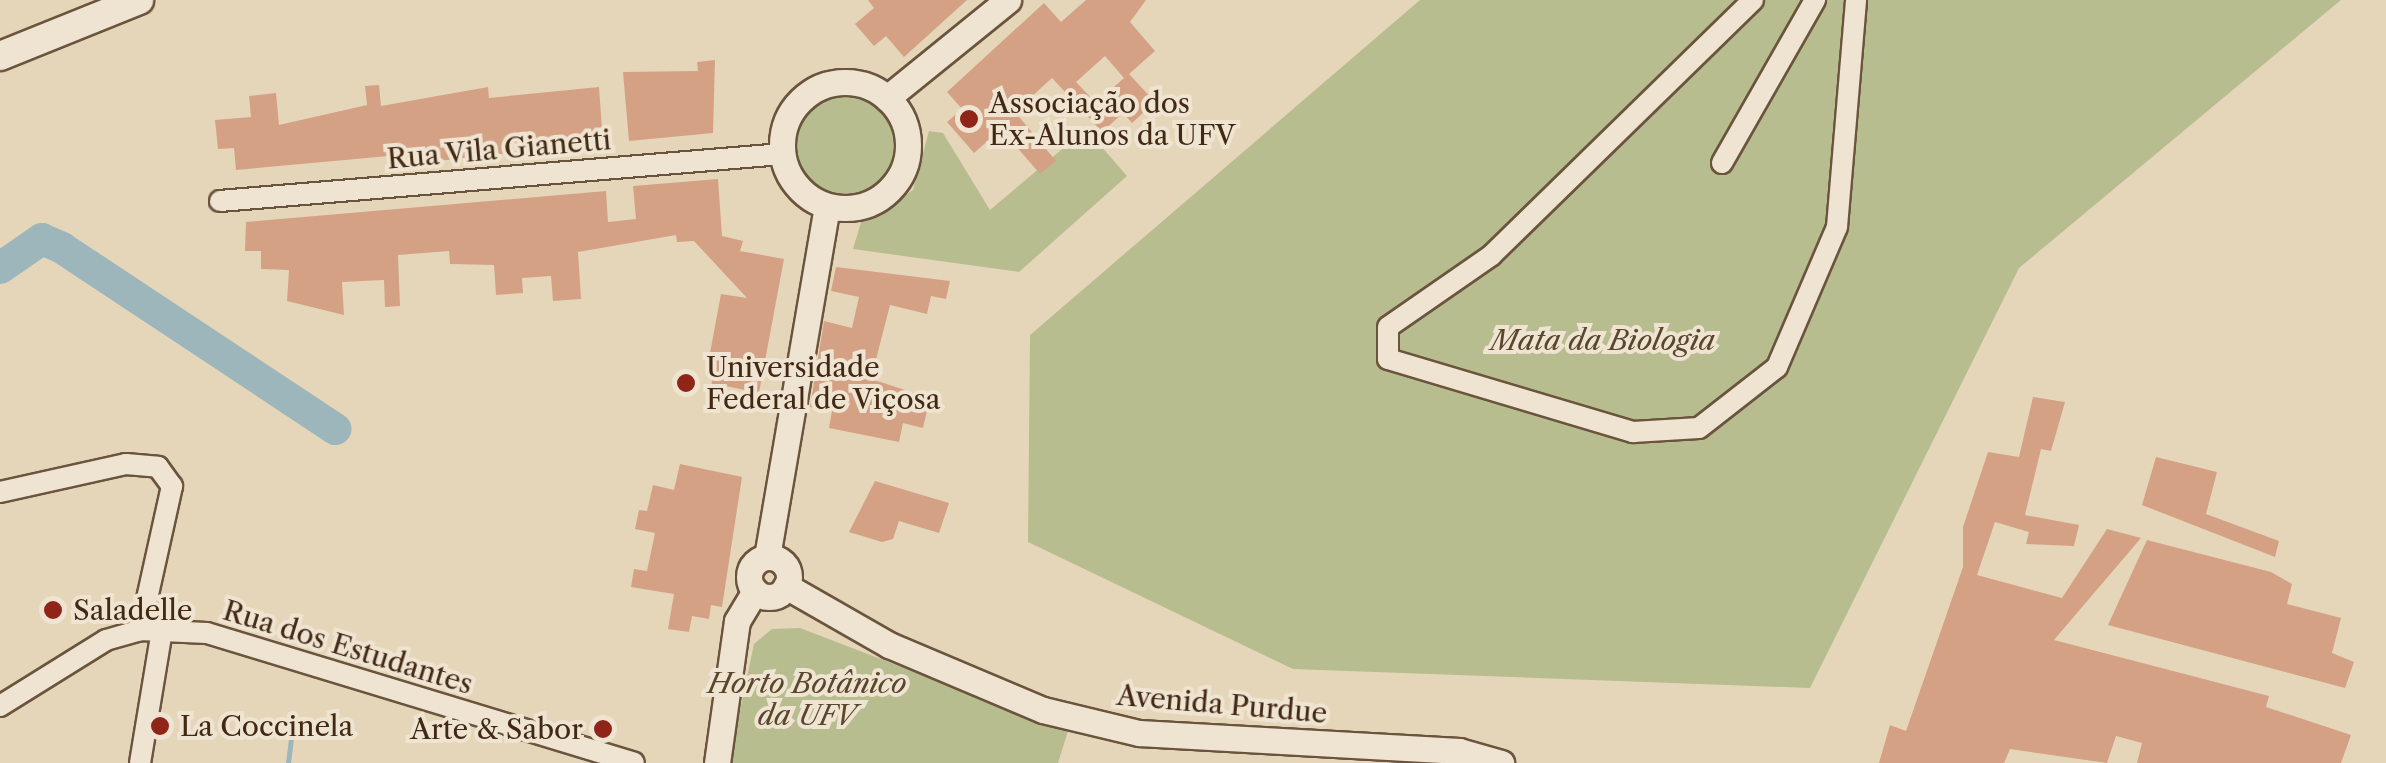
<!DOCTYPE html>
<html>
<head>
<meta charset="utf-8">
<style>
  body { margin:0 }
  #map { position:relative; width:2386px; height:763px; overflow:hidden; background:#e6d6b9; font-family:"Libre Caslon Text",serif }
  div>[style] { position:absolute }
  .green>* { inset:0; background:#b7bd8e }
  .round { border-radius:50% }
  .stream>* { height:5px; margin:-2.5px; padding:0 2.5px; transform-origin:2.5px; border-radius:2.5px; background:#9cb6bb }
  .river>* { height:32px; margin:-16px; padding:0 16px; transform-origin:16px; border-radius:16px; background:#9cb6bb }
  .building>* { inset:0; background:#d4a184 }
  .roads { filter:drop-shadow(2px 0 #6b543d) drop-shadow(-2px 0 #6b543d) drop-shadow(0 2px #6b543d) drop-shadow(0 -2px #6b543d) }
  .minor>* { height:20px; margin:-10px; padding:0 10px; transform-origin:10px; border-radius:10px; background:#efe4d2 }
  .tertiary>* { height:25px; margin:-12.5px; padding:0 12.5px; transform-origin:12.5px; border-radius:12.5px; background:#efe4d2 }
  .tertiary>.ring { margin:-12.5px; padding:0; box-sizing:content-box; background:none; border:25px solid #efe4d2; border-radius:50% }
  .secondary>* { height:28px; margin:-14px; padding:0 14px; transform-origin:14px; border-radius:14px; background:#efe4d2 }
  .dots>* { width:28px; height:28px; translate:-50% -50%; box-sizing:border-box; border:5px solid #efe4d2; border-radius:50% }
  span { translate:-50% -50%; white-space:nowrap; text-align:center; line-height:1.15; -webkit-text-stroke:8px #efe4d2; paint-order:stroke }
  .poi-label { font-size:28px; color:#422914 }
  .left { translate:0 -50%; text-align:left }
  .right { translate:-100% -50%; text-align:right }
  .street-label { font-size:28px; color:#422914 }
  .park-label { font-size:28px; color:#59472c; font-style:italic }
</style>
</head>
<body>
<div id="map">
  <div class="green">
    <div style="clip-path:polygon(1420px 0,2341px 0,2019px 268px,1810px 688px,1293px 669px,1028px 542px,1030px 335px)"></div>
    <div class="round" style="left:793px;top:93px;width:106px;height:106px"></div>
    <div style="clip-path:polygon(1086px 129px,1127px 176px,1019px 272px,853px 249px,861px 222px,913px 190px,929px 131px,943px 133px,990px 210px)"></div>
    <div style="clip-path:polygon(800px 628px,1068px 731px,1058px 763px,729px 763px,754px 644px,772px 629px)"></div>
  </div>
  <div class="stream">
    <div style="left:288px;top:763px;width:34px;rotate:-83deg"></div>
  </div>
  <div class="river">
    <div style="left:0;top:268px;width:51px;rotate:-34.6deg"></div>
    <div style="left:42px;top:239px;width:22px;rotate:24deg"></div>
    <div style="left:62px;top:248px;width:328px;rotate:33.5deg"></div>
  </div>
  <div class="building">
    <div style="clip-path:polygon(868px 0,967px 0,904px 57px,886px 36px,874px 46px,855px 24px,874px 8px)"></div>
    <div style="clip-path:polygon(evenodd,1086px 0,1146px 0,1130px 22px,1155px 51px,1129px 74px,1155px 102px,1132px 123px,1123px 113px,1102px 132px,1052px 78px,1015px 112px,1056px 161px,1040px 174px,1001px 129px,974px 153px,947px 122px,962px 109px,947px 92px,1044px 3px,1061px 22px,1086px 0,1105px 56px,1124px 78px,1096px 103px,1076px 82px,1105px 56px)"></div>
    <div style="clip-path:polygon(715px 60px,713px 133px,629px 141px,623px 72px,698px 71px,697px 62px)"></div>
    <div style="clip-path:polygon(379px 85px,381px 106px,488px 87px,489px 98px,599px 87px,603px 143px,401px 165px,400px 155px,236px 170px,234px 148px,218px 149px,215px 120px,251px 117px,249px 96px,276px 93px,279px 125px,367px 105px,365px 86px)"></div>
    <div style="clip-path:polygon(718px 179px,722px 236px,743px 241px,740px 251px,784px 259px,759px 393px,726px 386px,722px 405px,708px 402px,714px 371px,707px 369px,721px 294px,747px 298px,694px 241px,677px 242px,676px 235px,578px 252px,581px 299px,553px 301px,551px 276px,522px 278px,523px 293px,496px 295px,494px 265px,450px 264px,449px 251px,398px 255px,400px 306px,385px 307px,384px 280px,342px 282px,344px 315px,287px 301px,289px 270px,261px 269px,261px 251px,245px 251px,246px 222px,606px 191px,608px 222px,636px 219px,633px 186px)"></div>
    <div style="clip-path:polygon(836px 267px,950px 281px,946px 299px,931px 296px,927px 314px,890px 305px,871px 379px,930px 398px,923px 428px,903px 423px,899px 442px,829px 428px,832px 411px,810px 407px,824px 321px,852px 328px,859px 297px,831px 291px)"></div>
    <div style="clip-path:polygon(2033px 397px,2065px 402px,2051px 451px,2041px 449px,2025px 515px,2079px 525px,2074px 546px,2026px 544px,2029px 532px,1995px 522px,1977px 575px,2062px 598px,2107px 529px,2141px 538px,2054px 640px,2269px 696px,2266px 707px,2351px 735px,2341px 763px,2137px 763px,2142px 743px,2116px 736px,2107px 763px,2010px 749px,2004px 763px,1879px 763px,1890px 725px,1906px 731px,1963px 567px,1963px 527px,1988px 452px,2019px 457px)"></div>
    <div style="clip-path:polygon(2156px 457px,2217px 472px,2206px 514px,2279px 541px,2275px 557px,2142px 505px)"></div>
    <div style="clip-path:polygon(680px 464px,742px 477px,722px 607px,711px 605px,709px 619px,692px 616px,689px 632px,668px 629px,674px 594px,631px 587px,634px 569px,647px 571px,655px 533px,635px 529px,639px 510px,647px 511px,653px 485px,674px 490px)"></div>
    <div style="clip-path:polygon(875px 481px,949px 503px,939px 533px,899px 521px,893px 539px,882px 542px,849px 532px)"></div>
    <div style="clip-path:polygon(2147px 540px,2271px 572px,2292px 584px,2287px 604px,2341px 618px,2332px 653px,2354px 662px,2345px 688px,2108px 625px)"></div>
  </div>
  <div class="roads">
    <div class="minor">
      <div style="left:1753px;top:0;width:365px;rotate:135.7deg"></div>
      <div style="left:1492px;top:255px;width:126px;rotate:145.3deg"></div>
      <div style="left:1388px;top:327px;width:32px;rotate:90deg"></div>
      <div style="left:1388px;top:359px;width:256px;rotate:16.6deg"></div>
      <div style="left:1633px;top:432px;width:66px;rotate:-3.5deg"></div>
      <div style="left:1699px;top:428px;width:99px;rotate:-38deg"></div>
      <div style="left:1777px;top:367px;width:152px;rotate:-66.8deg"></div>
      <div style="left:1837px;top:227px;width:228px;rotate:-85.2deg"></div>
      <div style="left:1722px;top:163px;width:188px;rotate:-60.3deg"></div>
      <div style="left:220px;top:201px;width:564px;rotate:-4.78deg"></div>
      <div style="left:0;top:492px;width:129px;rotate:-12.5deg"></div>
      <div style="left:126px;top:464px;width:32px;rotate:5deg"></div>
      <div style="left:158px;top:467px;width:24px;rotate:54deg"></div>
      <div style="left:172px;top:486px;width:148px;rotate:102.5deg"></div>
      <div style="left:0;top:706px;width:125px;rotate:-31.9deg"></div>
      <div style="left:106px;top:640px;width:35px;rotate:-16deg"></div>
      <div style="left:140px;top:630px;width:67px;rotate:2.6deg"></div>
      <div style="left:207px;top:633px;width:446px;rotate:16.9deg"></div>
      <div style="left:140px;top:763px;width:135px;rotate:-80.6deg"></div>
    </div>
    <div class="tertiary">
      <div class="ring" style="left:782px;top:82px;width:101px;height:101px"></div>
      <div style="left:887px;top:98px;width:156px;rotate:-39deg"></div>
      <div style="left:767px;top:557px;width:356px;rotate:-80.3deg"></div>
      <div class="ring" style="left:749px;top:557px;width:15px;height:15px"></div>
      <div style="left:786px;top:586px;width:119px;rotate:29.8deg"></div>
      <div style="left:889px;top:645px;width:167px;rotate:22.9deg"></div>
      <div style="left:1043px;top:710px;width:99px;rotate:13.5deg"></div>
      <div style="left:1139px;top:733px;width:321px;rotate:3.2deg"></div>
      <div style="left:1459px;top:751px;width:44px;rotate:15.9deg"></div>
      <div style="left:717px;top:763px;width:143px;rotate:-82deg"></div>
      <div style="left:737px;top:621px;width:35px;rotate:-59deg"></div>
    </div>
    <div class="secondary">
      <div style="left:0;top:56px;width:150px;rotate:-21.9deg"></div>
    </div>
  </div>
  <div class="dots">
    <div style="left:969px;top:119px;background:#8f2418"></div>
    <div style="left:686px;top:383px;background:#8f2418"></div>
    <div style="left:53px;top:610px;background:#8f2418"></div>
    <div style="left:160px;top:726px;background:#8f2418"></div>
    <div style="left:603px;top:729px;background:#8f2418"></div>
  </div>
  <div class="poi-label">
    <span class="left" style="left:989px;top:119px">Associação dos<br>Ex-Alunos da UFV</span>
    <span class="left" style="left:706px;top:383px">Universidade<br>Federal de Viçosa</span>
    <span class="left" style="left:73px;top:610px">Saladelle</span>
    <span class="left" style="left:180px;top:726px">La Coccinela</span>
    <span class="right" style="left:583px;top:729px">Arte &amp; Sabor</span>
  </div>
  <div class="street-label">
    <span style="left:499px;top:149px;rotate:-5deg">Rua Vila Gianetti</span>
    <span style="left:348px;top:647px;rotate:17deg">Rua dos Estudantes</span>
    <span style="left:1222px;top:704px;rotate:5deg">Avenida Purdue</span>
  </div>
  <div class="park-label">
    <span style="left:1603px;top:340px">Mata da Biologia</span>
    <span style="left:807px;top:699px">Horto Botânico<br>da UFV</span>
  </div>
</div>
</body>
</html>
